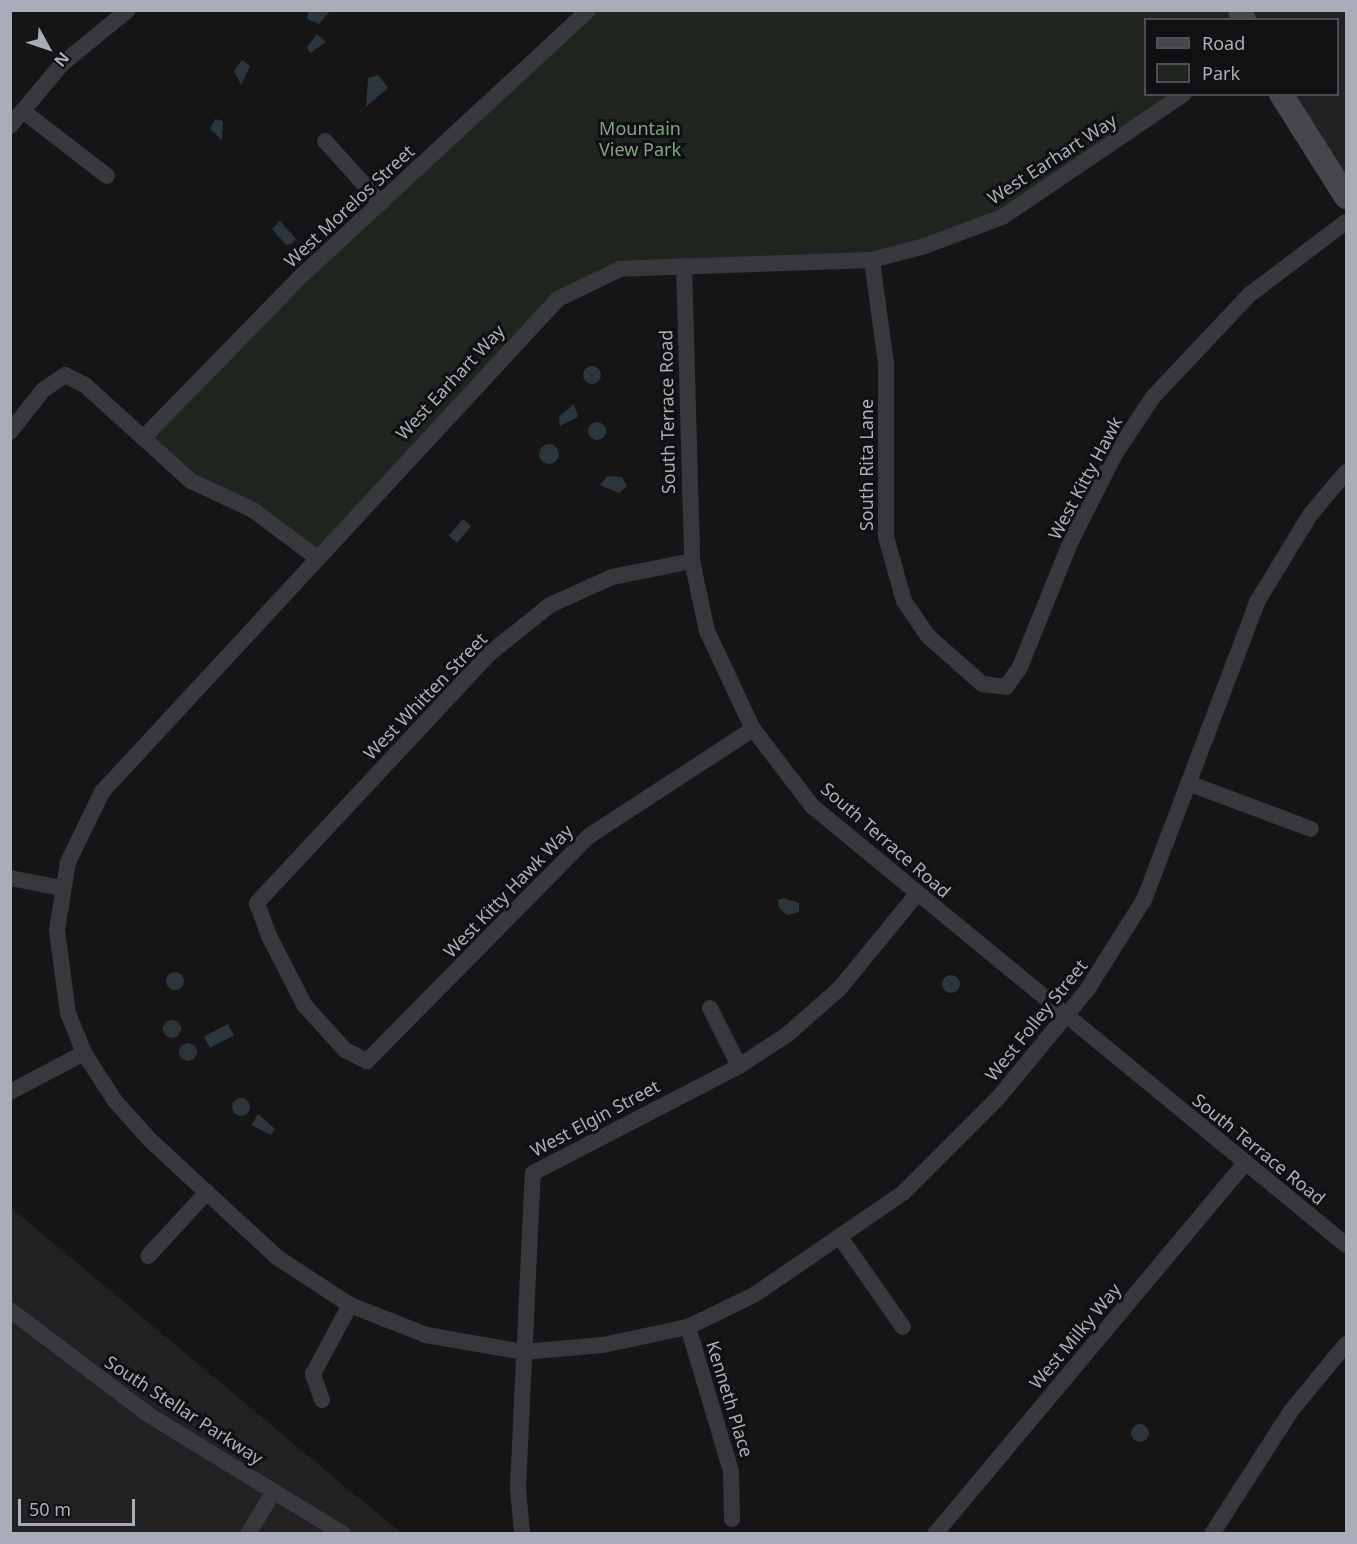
<!DOCTYPE html>
<html>
<head>
<meta charset="utf-8">
<style>
  body { margin:0 }
  #map { position:relative; width:1357px; height:1544px; overflow:hidden; background:#161618; font-family:"Noto Sans",sans-serif }
  div>[style] { position:absolute }
  .built>* { inset:0; background:#222225 }
  .green>* { inset:0; background:#1e261f }
  .water>* { inset:0; background:#2c353c; transform-origin:0 0 }
  .round { border-radius:50% }
  .street>* { height:16px; margin:-8px; padding:0 8px; transform-origin:8px; border-radius:8px; background:#37383d }
  .secondary>* { height:24px; margin:-12px; padding:0 12px; transform-origin:12px; border-radius:12px; background:#45474d }
  span { translate:-50% -50%; white-space:nowrap; text-align:center; line-height:1.15; -webkit-text-stroke:6px #111113; paint-order:stroke }
  .park-label { font-size:18px; color:#7fa381 }
  .street-label { font-size:18px; color:#a8adb8 }
  .frame { position:absolute; inset:0; border:12px solid #a8adb8; pointer-events:none }
  .legend { position:absolute; left:1144px; top:18px; width:195px; height:78px; box-sizing:border-box; background:#111113; border:2px solid #4d4f55; margin:0; padding:8px 10px; list-style:none; font-size:18px; color:#a8adb8 }
  .legend li { display:flex; align-items:center; gap:12px; height:30px }
  .legend b { width:30px; border:2px solid #4d4f55 }
  .north { position:absolute; left:18px; top:18px; width:60px; height:60px; -webkit-text-stroke:4px #111113; paint-order:stroke; rotate:130deg; font-size:16px; font-weight:700; line-height:24px; text-align:center; color:#a8adb8 }
  .north::after { content:''; display:block; margin:auto; width:21px; height:27px; background:#a8adb8; clip-path:polygon(50% 0,100% 100%,50% 72%,0 100%) }
  .scale { position:absolute; left:18px; top:1499px; width:117px; height:27px; box-sizing:border-box; border:3px solid #a8adb8; border-top:0; padding-left:8px; font-size:18px; line-height:21px; white-space:nowrap; color:#a8adb8; -webkit-text-stroke:4px #111113; paint-order:stroke }
</style>
</head>
<body>
<div id="map">
  <div class="built">
    <div style="clip-path:polygon(1240px 11px,1346px 11px,1346px 197px,1281px 95px,1338px 94px,1338px 20px,1244px 19px)"></div>
    <div style="clip-path:polygon(10px 1207px,349px 1490px,402px 1533px,11px 1533px)"></div>
  </div>
  <div class="green">
    <div style="clip-path:polygon(1240px 10px,1244px 19px,1146px 20px,1146px 94px,1184px 95px,1002px 217px,872px 260px,684px 266px,585px 283px,316px 557px,191px 481px,143px 438px,588px 11px)"></div>
  </div>
  <div class="water">
    <div style="clip-path:polygon(309px 11px,309px 10px,330px 11px,319px 24px,307px 19px)"></div>
    <div style="clip-path:polygon(317px 34px,326px 42px,310px 53px,307px 47px)"></div>
    <div style="clip-path:polygon(242px 60px,250px 66px,241px 85px,234px 71px)"></div>
    <div style="clip-path:polygon(378px 75px,388px 88px,366px 107px,368px 78px)"></div>
    <div style="clip-path:polygon(215px 119px,223px 121px,222px 140px,210px 129px)"></div>
    <div style="clip-path:polygon(280px 221px,296px 239px,293px 243px,286px 245px,272px 229px)"></div>
    <div class="round" style="left:583px;top:366px;width:18px;height:18px"></div>
    <div style="clip-path:polygon(574px 404px,578px 417px,560px 426px,559px 417px)"></div>
    <div class="round" style="left:588px;top:422px;width:18px;height:18px"></div>
    <div class="round" style="left:539px;top:444px;width:20px;height:20px"></div>
    <div style="clip-path:polygon(607px 476px,622px 477px,627px 486px,619px 493px,600px 485px)"></div>
    <div style="left:463px;top:519px;width:11px;height:22px;rotate:41deg"></div>
    <div style="clip-path:polygon(784px 898px,799px 903px,799px 912px,787px 915px,779px 908px,778px 900px)"></div>
    <div class="round" style="left:166px;top:972px;width:18px;height:18px"></div>
    <div class="round" style="left:942px;top:975px;width:18px;height:18px"></div>
    <div class="round" style="left:163px;top:1020px;width:18px;height:18px"></div>
    <div style="left:228px;top:1024px;width:13px;height:27px;rotate:63deg"></div>
    <div class="round" style="left:179px;top:1043px;width:18px;height:18px"></div>
    <div class="round" style="left:232px;top:1098px;width:18px;height:18px"></div>
    <div style="clip-path:polygon(258px 1114px,275px 1129px,271px 1135px,251px 1125px)"></div>
    <div class="round" style="left:1131px;top:1424px;width:18px;height:18px"></div>
  </div>
  <div class="street">
    <div style="left:1184px;top:94px;width:220px;rotate:145.9deg"></div>
    <div style="left:1002px;top:217px;width:82px;rotate:159.4deg"></div>
    <div style="left:925px;top:246px;width:55px;rotate:165.2deg"></div>
    <div style="left:872px;top:260px;width:252px;rotate:178deg"></div>
    <div style="left:620px;top:269px;width:69px;rotate:154.2deg"></div>
    <div style="left:558px;top:299px;width:672px;rotate:132.77deg"></div>
    <div style="left:102px;top:792px;width:78px;rotate:115.9deg"></div>
    <div style="left:68px;top:862px;width:69px;rotate:99.2deg"></div>
    <div style="left:57px;top:930px;width:84px;rotate:82.5deg"></div>
    <div style="left:68px;top:1013px;width:43px;rotate:68.2deg"></div>
    <div style="left:84px;top:1053px;width:57px;rotate:57.1deg"></div>
    <div style="left:115px;top:1101px;width:52px;rotate:48.1deg"></div>
    <div style="left:150px;top:1140px;width:174px;rotate:42.7deg"></div>
    <div style="left:278px;top:1258px;width:86px;rotate:33.1deg"></div>
    <div style="left:350px;top:1305px;width:82px;rotate:21.5deg"></div>
    <div style="left:426px;top:1335px;width:98px;rotate:9.9deg"></div>
    <div style="left:523px;top:1352px;width:80px;rotate:-5deg"></div>
    <div style="left:603px;top:1345px;width:87px;rotate:-12deg"></div>
    <div style="left:688px;top:1327px;width:73px;rotate:-25.9deg"></div>
    <div style="left:754px;top:1295px;width:181px;rotate:-34.4deg"></div>
    <div style="left:903px;top:1193px;width:134px;rotate:-45deg"></div>
    <div style="left:998px;top:1098px;width:140px;rotate:-50.5deg"></div>
    <div style="left:1087px;top:990px;width:107px;rotate:-57.7deg"></div>
    <div style="left:1144px;top:900px;width:319px;rotate:-69.2deg"></div>
    <div style="left:1257px;top:602px;width:102px;rotate:-58.7deg"></div>
    <div style="left:1310px;top:515px;width:56px;rotate:-50.1deg"></div>
    <div style="left:23px;top:111px;width:106px;rotate:37.7deg"></div>
    <div style="left:10px;top:126px;width:81px;rotate:-50deg"></div>
    <div style="left:62px;top:64px;width:85px;rotate:-39.3deg"></div>
    <div style="left:325px;top:141px;width:84px;rotate:47.9deg"></div>
    <div style="left:872px;top:260px;width:105px;rotate:82.3deg"></div>
    <div style="left:886px;top:364px;width:173px;rotate:90deg"></div>
    <div style="left:886px;top:537px;width:66px;rotate:74.3deg"></div>
    <div style="left:904px;top:601px;width:42px;rotate:55.6deg"></div>
    <div style="left:928px;top:636px;width:72px;rotate:41.6deg"></div>
    <div style="left:982px;top:684px;width:24px;rotate:7deg"></div>
    <div style="left:1006px;top:687px;width:24px;rotate:-55deg"></div>
    <div style="left:1020px;top:667px;width:136px;rotate:-68deg"></div>
    <div style="left:1071px;top:541px;width:97px;rotate:-63.2deg"></div>
    <div style="left:1115px;top:454px;width:69px;rotate:-56.3deg"></div>
    <div style="left:1153px;top:397px;width:140px;rotate:-46.7deg"></div>
    <div style="left:1249px;top:295px;width:121px;rotate:-37deg"></div>
    <div style="left:684px;top:266px;width:295px;rotate:88.4deg"></div>
    <div style="left:692px;top:561px;width:72px;rotate:77.9deg"></div>
    <div style="left:707px;top:631px;width:108px;rotate:64.9deg"></div>
    <div style="left:753px;top:729px;width:97px;rotate:52.5deg"></div>
    <div style="left:812px;top:806px;width:691px;rotate:39.42deg"></div>
    <div style="left:10px;top:432px;width:53px;rotate:-51.8deg"></div>
    <div style="left:43px;top:390px;width:27px;rotate:-34deg"></div>
    <div style="left:65px;top:375px;width:22px;rotate:27deg"></div>
    <div style="left:85px;top:385px;width:143px;rotate:42.2deg"></div>
    <div style="left:191px;top:481px;width:68px;rotate:25.1deg"></div>
    <div style="left:253px;top:510px;width:79px;rotate:36.7deg"></div>
    <div style="left:143px;top:438px;width:222px;rotate:-45.7deg"></div>
    <div style="left:298px;top:279px;width:396px;rotate:-42.8deg"></div>
    <div style="left:692px;top:561px;width:82px;rotate:168.7deg"></div>
    <div style="left:612px;top:577px;width:68px;rotate:155.7deg"></div>
    <div style="left:550px;top:605px;width:77px;rotate:141.3deg"></div>
    <div style="left:490px;top:653px;width:342px;rotate:133deg"></div>
    <div style="left:257px;top:903px;width:35px;rotate:70deg"></div>
    <div style="left:269px;top:936px;width:79px;rotate:62.8deg"></div>
    <div style="left:305px;top:1006px;width:59px;rotate:47.7deg"></div>
    <div style="left:345px;top:1050px;width:25px;rotate:27deg"></div>
    <div style="left:367px;top:1061px;width:316px;rotate:-45.4deg"></div>
    <div style="left:589px;top:836px;width:196px;rotate:-33.1deg"></div>
    <div style="left:1188px;top:783px;width:131px;rotate:20.5deg"></div>
    <div style="left:10px;top:878px;width:53px;rotate:10.9deg"></div>
    <div style="left:710px;top:1008px;width:65px;rotate:63.4deg"></div>
    <div style="left:10px;top:1092px;width:84px;rotate:-27.8deg"></div>
    <div style="left:842px;top:1240px;width:106px;rotate:55deg"></div>
    <div style="left:148px;top:1256px;width:87px;rotate:-47.3deg"></div>
    <div style="left:10px;top:1310px;width:174px;rotate:37.1deg"></div>
    <div style="left:149px;top:1415px;width:228px;rotate:31.5deg"></div>
    <div style="left:688px;top:1327px;width:150px;rotate:73.4deg"></div>
    <div style="left:731px;top:1471px;width:48px;rotate:88.8deg"></div>
    <div style="left:322px;top:1400px;width:28px;rotate:-109deg"></div>
    <div style="left:313px;top:1374px;width:78px;rotate:-61.8deg"></div>
    <div style="left:248px;top:1534px;width:50px;rotate:-58.8deg"></div>
    <div style="left:522px;top:1534px;width:47px;rotate:-94.9deg"></div>
    <div style="left:518px;top:1487px;width:314px;rotate:-87.3deg"></div>
    <div style="left:533px;top:1173px;width:232px;rotate:-27.4deg"></div>
    <div style="left:739px;top:1066px;width:59px;rotate:-33.1deg"></div>
    <div style="left:788px;top:1034px;width:69px;rotate:-41.5deg"></div>
    <div style="left:840px;top:988px;width:122px;rotate:-50.7deg"></div>
    <div style="left:935px;top:1534px;width:483px;rotate:-50.1deg"></div>
    <div style="left:1212px;top:1534px;width:146px;rotate:-57.3deg"></div>
    <div style="left:1291px;top:1411px;width:87px;rotate:-50.6deg"></div>
  </div>
  <div class="secondary">
    <div style="left:1240px;top:10px;width:11px;rotate:68deg"></div>
    <div style="left:1281px;top:94px;width:122px;rotate:57.7deg"></div>
  </div>
  <div class="park-label">
    <span style="left:640px;top:139px">Mountain<br>View Park</span>
  </div>
  <div class="street-label">
    <span style="left:1052px;top:159px;rotate:-33deg">West Earhart Way</span>
    <span style="left:349px;top:206px;rotate:-43deg">West Morelos Street</span>
    <span style="left:450px;top:382px;rotate:-47deg">West Earhart Way</span>
    <span style="left:667px;top:412px;rotate:-91deg">South Terrace Road</span>
    <span style="left:866px;top:465px;rotate:-90deg">South Rita Lane</span>
    <span style="left:1085px;top:478px;rotate:-62deg">West Kitty Hawk</span>
    <span style="left:425px;top:696px;rotate:-46deg">West Whitten Street</span>
    <span style="left:886px;top:840px;rotate:41deg">South Terrace Road</span>
    <span style="left:508px;top:891px;rotate:-46deg">West Kitty Hawk Way</span>
    <span style="left:1036px;top:1020px;rotate:-51deg">West Folley Street</span>
    <span style="left:595px;top:1118px;rotate:-28deg">West Elgin Street</span>
    <span style="left:1259px;top:1149px;rotate:39deg">South Terrace Road</span>
    <span style="left:1075px;top:1336px;rotate:-50deg">West Milky Way</span>
    <span style="left:730px;top:1399px;rotate:73deg">Kenneth Place</span>
    <span style="left:184px;top:1410px;rotate:33deg">South Stellar Parkway</span>
  </div>
  <div class="frame"></div>
  <ul class="legend">
  <li><b style="height:8px;background:#45474d"></b>Road</li>
  <li><b style="height:16px;background:#1e261f"></b>Park</li>
  </ul>
  <div class="north">N</div>
  <div class="scale">50 m</div>
</div>
</body>
</html>
